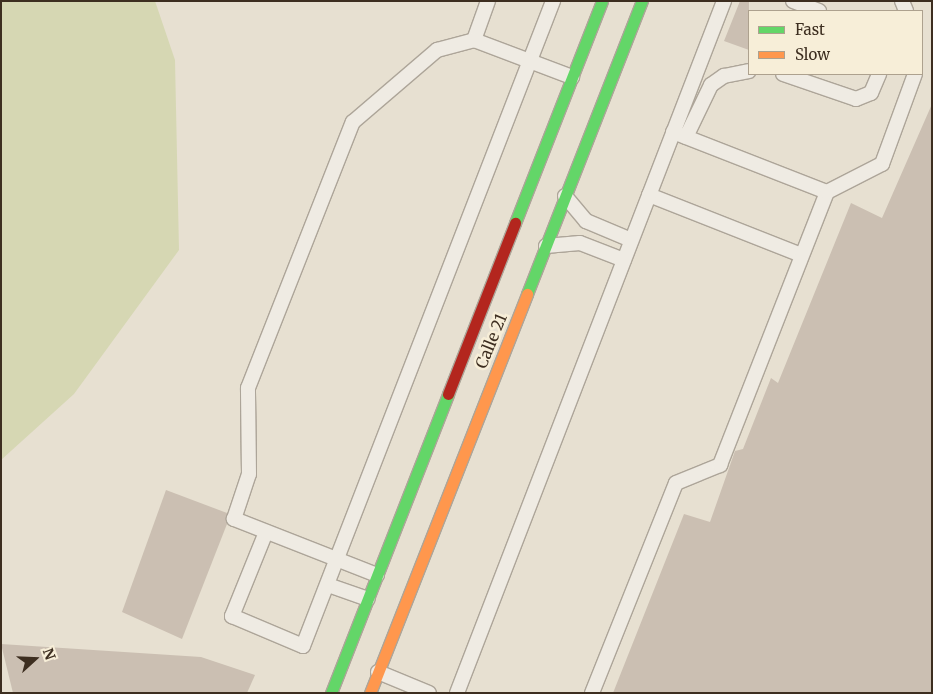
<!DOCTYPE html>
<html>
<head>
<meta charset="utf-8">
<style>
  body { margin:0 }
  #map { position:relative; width:933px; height:694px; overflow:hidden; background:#e7e0d1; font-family:Merriweather,serif }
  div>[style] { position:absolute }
  .green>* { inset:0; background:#d6d7b3 }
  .building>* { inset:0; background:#cbbfb2 }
  .roads { filter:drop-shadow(1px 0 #ada599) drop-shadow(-1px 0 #ada599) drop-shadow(0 1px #ada599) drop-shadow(0 -1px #ada599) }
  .lane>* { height:14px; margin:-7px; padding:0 7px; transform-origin:7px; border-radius:7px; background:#efebe3 }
  .fast>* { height:11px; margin:-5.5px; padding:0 5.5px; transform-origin:5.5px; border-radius:5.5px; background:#63d668 }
  .slow>* { height:11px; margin:-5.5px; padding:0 5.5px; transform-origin:5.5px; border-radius:5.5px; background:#ff974d }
  .jam>* { height:11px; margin:-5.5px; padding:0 5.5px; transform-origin:5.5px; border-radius:5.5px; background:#b3261e }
  span { translate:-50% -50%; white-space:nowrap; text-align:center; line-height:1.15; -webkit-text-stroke:5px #f7eed8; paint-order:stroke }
  .street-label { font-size:16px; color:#3d2e20 }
  .frame { position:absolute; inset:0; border:2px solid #3d2e20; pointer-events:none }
  .legend { position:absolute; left:748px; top:10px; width:175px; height:65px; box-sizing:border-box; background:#f7eed8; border:1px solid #ada18e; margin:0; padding:6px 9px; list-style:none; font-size:15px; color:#3d2e20 }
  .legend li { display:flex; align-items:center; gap:10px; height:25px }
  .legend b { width:25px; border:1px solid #ada18e }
  .north { position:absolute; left:10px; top:634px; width:50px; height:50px; -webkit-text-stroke:4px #f7eed8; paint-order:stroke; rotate:70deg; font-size:14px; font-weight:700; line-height:20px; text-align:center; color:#3d2e20 }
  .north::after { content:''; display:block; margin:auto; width:18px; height:22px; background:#3d2e20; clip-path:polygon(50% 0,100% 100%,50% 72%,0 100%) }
</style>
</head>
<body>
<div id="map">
  <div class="green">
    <div style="clip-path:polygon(1px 1px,155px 1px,175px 60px,179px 250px,74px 394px,1px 460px)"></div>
  </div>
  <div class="building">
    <div style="clip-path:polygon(740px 1px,749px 1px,749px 50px,724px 41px)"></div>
    <div style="clip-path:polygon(932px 104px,932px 693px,613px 693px,684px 514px,710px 522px,735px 451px,743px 449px,771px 378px,778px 383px,851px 203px,882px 218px)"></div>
    <div style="clip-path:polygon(166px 490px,227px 513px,227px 524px,182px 639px,122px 612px)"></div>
    <div style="clip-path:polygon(1px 644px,201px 657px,255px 675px,247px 693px,13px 693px)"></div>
  </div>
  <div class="roads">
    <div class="lane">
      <div style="left:793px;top:1px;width:28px;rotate:21deg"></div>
      <div style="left:902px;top:1px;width:11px;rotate:68deg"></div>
      <div style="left:474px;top:40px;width:41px;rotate:-70.3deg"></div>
      <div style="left:783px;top:74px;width:77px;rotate:18.9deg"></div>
      <div style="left:856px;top:99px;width:16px;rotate:-22deg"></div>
      <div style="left:871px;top:93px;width:21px;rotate:-67deg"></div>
      <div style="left:673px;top:132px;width:165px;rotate:21.3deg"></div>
      <div style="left:686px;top:137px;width:58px;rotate:-64.3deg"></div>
      <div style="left:711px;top:85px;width:16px;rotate:-35deg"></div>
      <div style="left:724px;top:76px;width:25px;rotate:-11deg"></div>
      <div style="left:649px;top:195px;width:163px;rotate:21.5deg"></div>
      <div style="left:565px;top:196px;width:33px;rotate:50deg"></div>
      <div style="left:586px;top:221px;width:49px;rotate:22.9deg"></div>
      <div style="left:546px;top:246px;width:34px;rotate:-5deg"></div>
      <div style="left:580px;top:243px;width:47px;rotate:21.1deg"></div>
      <div style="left:266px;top:532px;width:91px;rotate:112deg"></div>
      <div style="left:232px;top:616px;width:77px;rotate:22.9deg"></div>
      <div style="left:303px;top:646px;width:692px;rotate:-68.81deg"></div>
      <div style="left:377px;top:575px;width:154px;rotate:-158.6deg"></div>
      <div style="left:234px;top:519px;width:47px;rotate:-71.6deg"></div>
      <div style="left:249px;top:474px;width:86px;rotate:-90.7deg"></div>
      <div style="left:248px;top:388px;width:286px;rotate:-68.5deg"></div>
      <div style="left:353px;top:122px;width:111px;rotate:-40.6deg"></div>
      <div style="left:437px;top:50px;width:38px;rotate:-15deg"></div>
      <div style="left:474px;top:40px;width:105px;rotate:20.7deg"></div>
      <div style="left:328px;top:585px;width:42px;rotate:19.3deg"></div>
      <div style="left:378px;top:672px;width:55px;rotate:22.4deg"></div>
      <div style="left:457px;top:693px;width:742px;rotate:-68.9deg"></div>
      <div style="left:592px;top:693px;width:226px;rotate:-68.2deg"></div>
      <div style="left:676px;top:483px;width:48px;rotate:-22.2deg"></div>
      <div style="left:720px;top:465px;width:293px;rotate:-68.6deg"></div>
      <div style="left:827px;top:192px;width:62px;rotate:-27deg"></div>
      <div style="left:882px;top:164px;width:96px;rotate:-69.9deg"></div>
    </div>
    <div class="fast">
      <div style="left:515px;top:223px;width:238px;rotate:-68.6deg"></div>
      <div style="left:527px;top:294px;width:315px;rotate:-68.6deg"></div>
      <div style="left:331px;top:693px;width:321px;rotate:-68.6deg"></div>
    </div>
    <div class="slow">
      <div style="left:370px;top:693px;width:429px;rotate:-68.5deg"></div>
    </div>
    <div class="jam">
      <div style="left:448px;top:394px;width:184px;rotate:-68.6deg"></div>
    </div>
  </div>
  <div class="street-label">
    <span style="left:491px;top:341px;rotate:-68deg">Calle 21</span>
  </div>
  <div class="frame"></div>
  <ul class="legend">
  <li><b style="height:6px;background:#63d668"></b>Fast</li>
  <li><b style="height:6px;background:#ff974d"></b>Slow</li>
  </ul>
  <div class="north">N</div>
</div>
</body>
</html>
